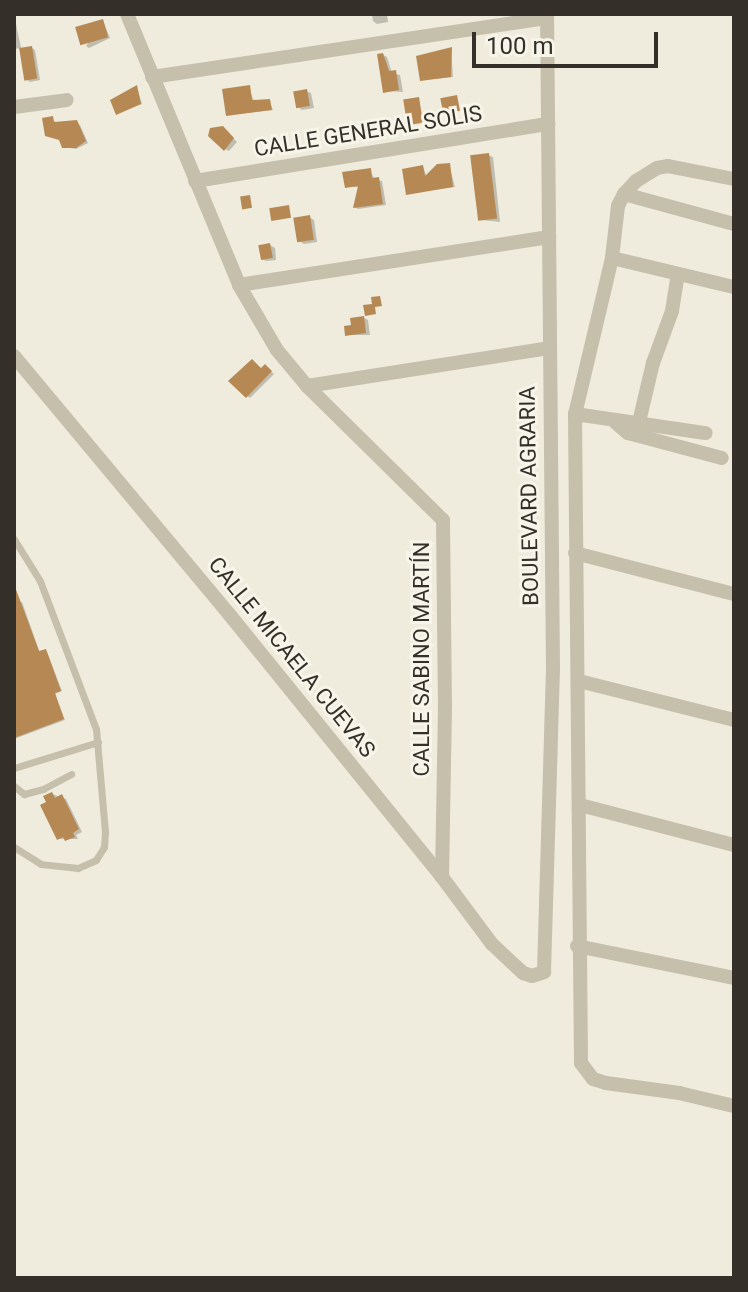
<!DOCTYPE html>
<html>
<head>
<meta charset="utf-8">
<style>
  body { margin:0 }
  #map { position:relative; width:748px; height:1292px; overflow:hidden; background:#efecdd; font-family:Roboto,sans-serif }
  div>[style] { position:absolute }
  .shadow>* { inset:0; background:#0003 }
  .building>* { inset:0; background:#b68954; transform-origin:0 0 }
  .lane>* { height:7px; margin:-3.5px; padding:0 3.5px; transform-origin:3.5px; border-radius:3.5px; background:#c5bfab }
  .street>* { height:14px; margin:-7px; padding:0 7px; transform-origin:7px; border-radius:7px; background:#c5bfab }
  span { translate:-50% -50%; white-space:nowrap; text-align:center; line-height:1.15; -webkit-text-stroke:6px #f7f5e9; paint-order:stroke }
  .street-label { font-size:22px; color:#343029 }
  .frame { position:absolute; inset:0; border:16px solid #343029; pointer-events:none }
  .scale { position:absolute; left:472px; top:32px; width:186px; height:36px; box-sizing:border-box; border:4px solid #343029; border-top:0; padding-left:10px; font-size:24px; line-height:28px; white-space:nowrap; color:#343029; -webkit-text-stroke:6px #f7f5e9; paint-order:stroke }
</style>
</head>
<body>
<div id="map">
  <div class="shadow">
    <div style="clip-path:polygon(14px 14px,21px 48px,14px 49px)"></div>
    <div style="clip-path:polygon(372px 14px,392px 14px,392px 15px,387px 15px,388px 22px,377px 24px,373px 21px)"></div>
    <div style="clip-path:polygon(103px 21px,110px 38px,89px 48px,86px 46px)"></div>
    <div style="clip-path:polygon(32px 48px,35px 50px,40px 80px,30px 82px,26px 79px)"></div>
    <div style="clip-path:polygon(451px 49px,453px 77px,422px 80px)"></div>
    <div style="clip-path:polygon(383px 55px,387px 57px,392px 73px,400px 75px,403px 92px,385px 91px)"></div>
    <div style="clip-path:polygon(249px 87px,254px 102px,269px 101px,273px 110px,228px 115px)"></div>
    <div style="clip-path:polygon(137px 88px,142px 104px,118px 113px)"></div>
    <div style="clip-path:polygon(306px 91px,311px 93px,314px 108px,302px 110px,298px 107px)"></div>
    <div style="clip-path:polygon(52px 118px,57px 124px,80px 125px,88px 143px,76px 149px,64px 147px)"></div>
    <div style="clip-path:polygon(223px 128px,237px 142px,229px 151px,225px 149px)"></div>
    <div style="clip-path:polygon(488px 155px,493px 157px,500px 222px,482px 220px)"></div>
    <div style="clip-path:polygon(449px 165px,455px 187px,408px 193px,423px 167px,427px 177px)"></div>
    <div style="clip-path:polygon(370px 170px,375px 180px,382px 181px,386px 205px,358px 209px,355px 207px,359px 187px,347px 187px)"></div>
    <div style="clip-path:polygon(309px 217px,314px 220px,317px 242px,304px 244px,299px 241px)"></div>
    <div style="clip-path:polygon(270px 245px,275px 248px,276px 260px,266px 261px,262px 259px)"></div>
    <div style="clip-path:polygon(364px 318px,368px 320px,370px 335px,347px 335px)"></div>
    <div style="clip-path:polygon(268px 369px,274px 374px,250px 398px,247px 396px,262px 370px)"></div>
    <div style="clip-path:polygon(22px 602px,40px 653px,47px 652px,62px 691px,55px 694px,65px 720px,14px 739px,14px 603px)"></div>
    <div style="clip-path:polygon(52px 794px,66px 799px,82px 832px,76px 835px,78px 839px,58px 839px,49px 803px)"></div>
  </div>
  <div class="building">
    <div style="left:103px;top:19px;width:19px;height:29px;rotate:74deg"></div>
    <div style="left:32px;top:46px;width:33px;height:13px;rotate:81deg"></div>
    <div style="clip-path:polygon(452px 47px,451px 77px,420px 81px,416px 56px)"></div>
    <div style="clip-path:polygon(383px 53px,389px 71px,396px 70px,399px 90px,383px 93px,377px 54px)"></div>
    <div style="clip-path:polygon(137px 85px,141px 104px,116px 115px,110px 100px)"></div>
    <div style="clip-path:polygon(250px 85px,252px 100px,270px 99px,272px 110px,226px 116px,222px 89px)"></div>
    <div style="left:307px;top:89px;width:17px;height:14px;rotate:80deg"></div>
    <div style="left:457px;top:95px;width:16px;height:17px;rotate:79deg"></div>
    <div style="left:419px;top:97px;width:26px;height:16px;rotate:81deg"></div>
    <div style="clip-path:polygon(53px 116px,54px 122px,77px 120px,86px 141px,76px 148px,62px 148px,59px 140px,45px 136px,42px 118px)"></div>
    <div style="clip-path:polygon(223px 126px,234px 138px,224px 151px,208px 136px,210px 128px)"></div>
    <div style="left:489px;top:153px;width:66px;height:19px;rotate:83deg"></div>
    <div style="clip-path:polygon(450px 163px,453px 187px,406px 195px,402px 169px,423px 165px,425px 176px,437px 164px)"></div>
    <div style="clip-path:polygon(371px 168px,372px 178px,379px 177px,383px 204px,353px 208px,358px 186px,345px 188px,342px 172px)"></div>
    <div style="left:250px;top:195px;width:13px;height:10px;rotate:81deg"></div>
    <div style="left:289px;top:205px;width:13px;height:20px;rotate:81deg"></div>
    <div style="left:310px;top:215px;width:25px;height:17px;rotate:81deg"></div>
    <div style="left:270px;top:243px;width:15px;height:12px;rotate:79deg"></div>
    <div style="clip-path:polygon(380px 296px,382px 306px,375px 307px,376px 314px,365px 316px,363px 305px,372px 304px,371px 297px)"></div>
    <div style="clip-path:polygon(364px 316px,366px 333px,345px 336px,344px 326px,351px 325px,350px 318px)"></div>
    <div style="clip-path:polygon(252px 359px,261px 368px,265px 364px,272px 371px,246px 398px,228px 381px)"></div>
    <div style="clip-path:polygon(14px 584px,39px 651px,46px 649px,61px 691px,55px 693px,64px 719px,14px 738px)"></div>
    <div style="clip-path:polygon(52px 792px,55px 798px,62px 794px,79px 829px,73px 833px,75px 837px,65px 841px,63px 837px,57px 840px,40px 805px,46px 802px,43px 796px)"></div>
  </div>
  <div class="lane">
    <div style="left:14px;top:539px;width:49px;rotate:58.2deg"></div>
    <div style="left:40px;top:581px;width:158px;rotate:69.3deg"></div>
    <div style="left:96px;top:729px;width:103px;rotate:85deg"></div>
    <div style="left:105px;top:832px;width:15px;rotate:94deg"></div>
    <div style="left:104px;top:847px;width:15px;rotate:122deg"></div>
    <div style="left:96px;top:860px;width:20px;rotate:156deg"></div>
    <div style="left:78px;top:868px;width:37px;rotate:-174deg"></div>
    <div style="left:41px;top:864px;width:32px;rotate:-148deg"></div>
    <div style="left:14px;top:768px;width:88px;rotate:-17.2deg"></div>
    <div style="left:14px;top:786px;width:13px;rotate:39deg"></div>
    <div style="left:24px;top:794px;width:20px;rotate:-15deg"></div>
    <div style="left:43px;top:789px;width:32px;rotate:-28deg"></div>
  </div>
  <div class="street">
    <div style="left:127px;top:14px;width:293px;rotate:67.5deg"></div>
    <div style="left:239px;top:285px;width:75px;rotate:59.7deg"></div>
    <div style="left:277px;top:350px;width:47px;rotate:50.2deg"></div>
    <div style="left:307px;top:386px;width:191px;rotate:44.6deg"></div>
    <div style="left:443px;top:520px;width:186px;rotate:89.4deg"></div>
    <div style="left:445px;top:706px;width:171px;rotate:91deg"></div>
    <div style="left:152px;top:77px;width:399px;rotate:-8.5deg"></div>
    <div style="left:14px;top:107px;width:53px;rotate:-7.5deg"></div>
    <div style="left:734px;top:179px;width:67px;rotate:-168.9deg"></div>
    <div style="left:668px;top:166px;width:11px;rotate:170deg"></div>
    <div style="left:657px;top:168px;width:25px;rotate:148deg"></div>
    <div style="left:636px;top:181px;width:18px;rotate:133deg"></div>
    <div style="left:624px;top:194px;width:13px;rotate:117deg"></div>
    <div style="left:618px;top:206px;width:52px;rotate:96.6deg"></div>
    <div style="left:612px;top:258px;width:160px;rotate:103.3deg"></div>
    <div style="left:575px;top:414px;width:649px;rotate:89.47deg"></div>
    <div style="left:581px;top:1063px;width:20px;rotate:53deg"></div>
    <div style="left:593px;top:1079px;width:14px;rotate:17deg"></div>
    <div style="left:606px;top:1083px;width:74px;rotate:7.8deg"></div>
    <div style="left:679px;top:1093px;width:57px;rotate:13.3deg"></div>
    <div style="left:195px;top:181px;width:358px;rotate:-9.2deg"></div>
    <div style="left:624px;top:194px;width:114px;rotate:15.3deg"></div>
    <div style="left:612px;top:258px;width:125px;rotate:13.4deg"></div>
    <div style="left:239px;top:285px;width:314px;rotate:-8.8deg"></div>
    <div style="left:14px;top:356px;width:336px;rotate:50.2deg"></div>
    <div style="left:229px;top:614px;width:338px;rotate:51deg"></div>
    <div style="left:442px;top:877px;width:84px;rotate:53.3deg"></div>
    <div style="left:492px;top:944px;width:42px;rotate:43.1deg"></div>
    <div style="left:523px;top:973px;width:9px;rotate:18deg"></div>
    <div style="left:532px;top:976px;width:13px;rotate:-18deg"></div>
    <div style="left:544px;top:972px;width:303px;rotate:-88.3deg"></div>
    <div style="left:553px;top:669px;width:655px;rotate:-90.52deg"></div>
    <div style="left:307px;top:386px;width:246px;rotate:-8.9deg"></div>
    <div style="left:575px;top:414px;width:132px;rotate:8.3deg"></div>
    <div style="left:639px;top:422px;width:61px;rotate:-76.7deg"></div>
    <div style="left:653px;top:363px;width:55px;rotate:-69.9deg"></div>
    <div style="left:672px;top:311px;width:36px;rotate:-81deg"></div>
    <div style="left:616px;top:423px;width:16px;rotate:40deg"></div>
    <div style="left:628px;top:433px;width:97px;rotate:14.9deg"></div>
    <div style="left:575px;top:553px;width:164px;rotate:14.5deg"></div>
    <div style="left:579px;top:681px;width:160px;rotate:14.1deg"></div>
    <div style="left:580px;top:805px;width:159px;rotate:14.6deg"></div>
    <div style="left:577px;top:946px;width:160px;rotate:11.5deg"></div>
  </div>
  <div class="street-label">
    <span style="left:368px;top:131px;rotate:-9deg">CALLE GENERAL SOLIS</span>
    <span style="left:529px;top:496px;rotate:-91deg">BOULEVARD AGRARIA</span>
    <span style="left:292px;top:657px;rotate:51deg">CALLE MICAELA CUEVAS</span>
    <span style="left:422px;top:659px;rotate:-90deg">CALLE SABINO MARTÍN</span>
  </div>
  <div class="frame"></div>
  <div class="scale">100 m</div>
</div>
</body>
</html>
